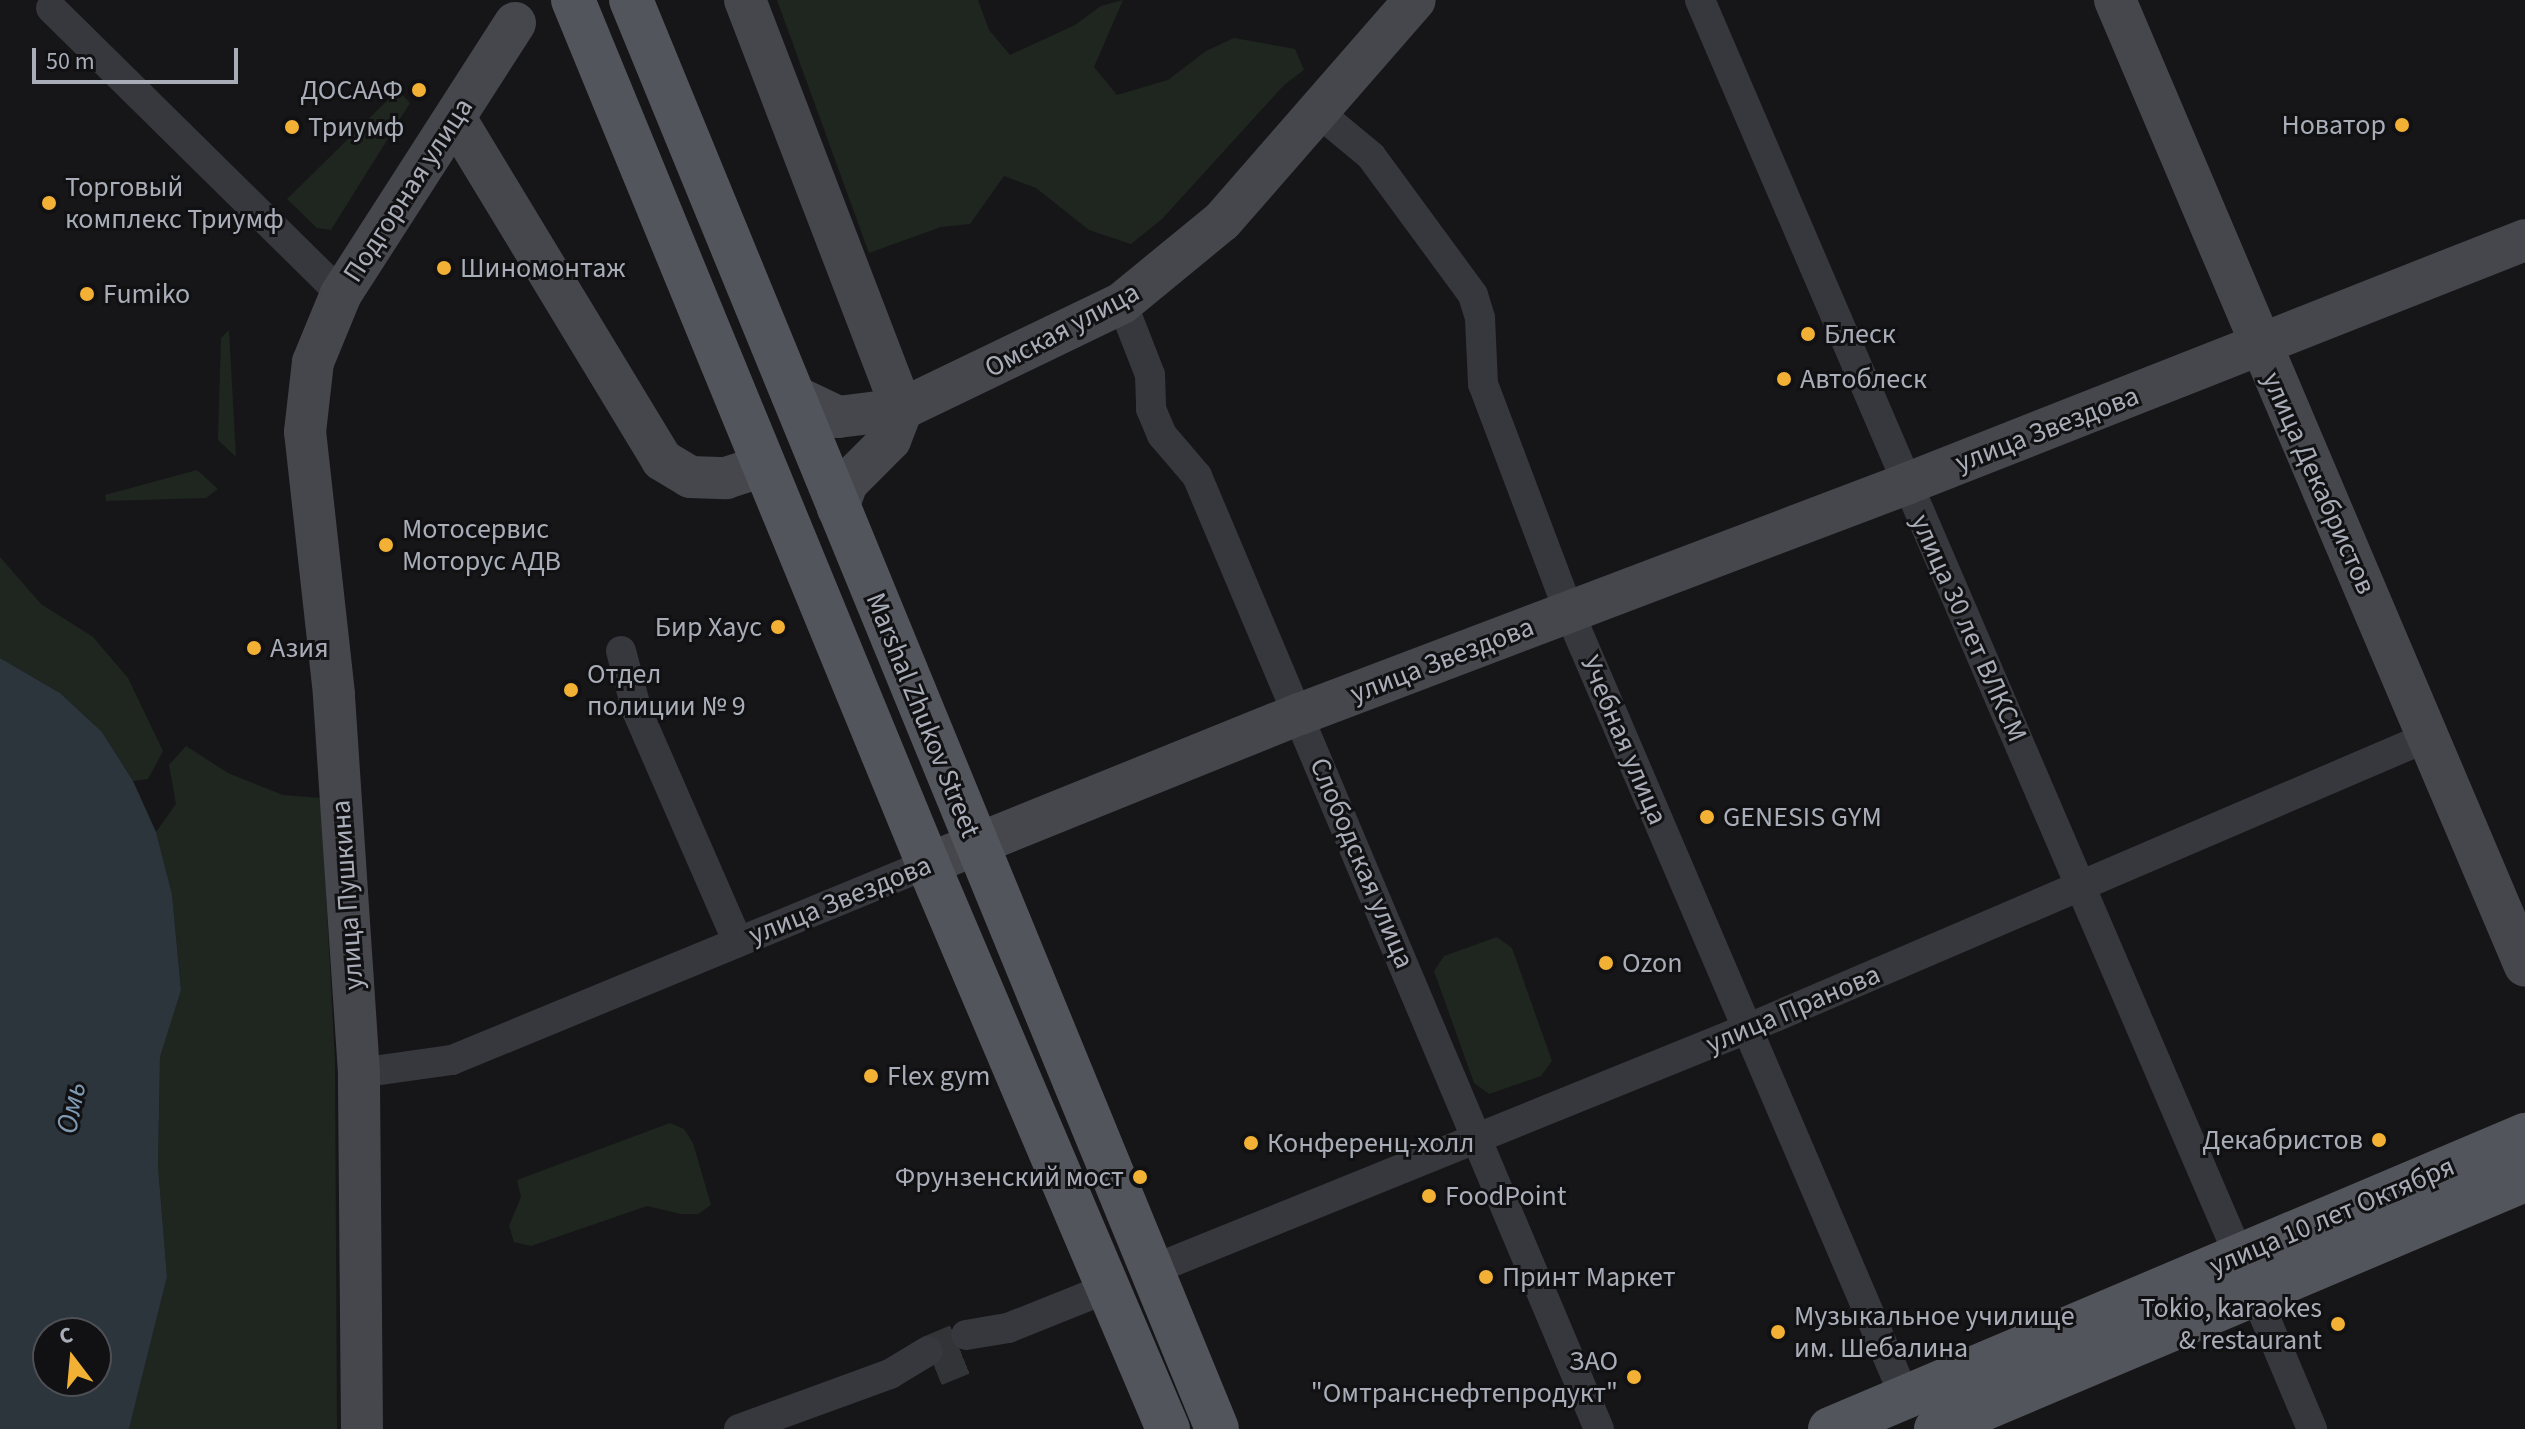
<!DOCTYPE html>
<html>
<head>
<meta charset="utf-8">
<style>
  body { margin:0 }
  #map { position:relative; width:2525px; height:1429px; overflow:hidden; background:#161618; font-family:"Source Sans 3",sans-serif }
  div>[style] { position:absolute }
  .green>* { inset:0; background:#1e261f }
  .water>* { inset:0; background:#2c353c }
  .street-tunnel>* { height:30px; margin-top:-15px; transform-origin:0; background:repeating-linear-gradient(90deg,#333438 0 30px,transparent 0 45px) }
  .street>* { height:30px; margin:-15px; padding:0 15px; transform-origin:15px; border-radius:15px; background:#37383d }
  .secondary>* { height:42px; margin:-21px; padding:0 21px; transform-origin:21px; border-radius:21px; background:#45474d }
  .primary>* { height:44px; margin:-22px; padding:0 22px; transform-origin:22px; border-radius:22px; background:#53555c }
  .dots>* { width:22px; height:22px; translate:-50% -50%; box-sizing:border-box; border:4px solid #111113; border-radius:50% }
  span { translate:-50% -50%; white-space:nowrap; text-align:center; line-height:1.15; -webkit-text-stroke:6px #111113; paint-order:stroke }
  .poi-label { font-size:28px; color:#a8adb8 }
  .right { translate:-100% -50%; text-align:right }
  .left { translate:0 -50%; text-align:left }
  .street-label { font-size:28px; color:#a8adb8 }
  .water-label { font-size:30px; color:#7f9bb3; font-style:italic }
  .north { position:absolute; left:32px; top:1317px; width:80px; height:80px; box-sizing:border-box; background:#111113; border:2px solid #4d4f55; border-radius:50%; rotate:344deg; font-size:22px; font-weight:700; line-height:32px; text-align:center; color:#a8adb8 }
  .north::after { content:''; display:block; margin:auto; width:28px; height:36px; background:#f2b134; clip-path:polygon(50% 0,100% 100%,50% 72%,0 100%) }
  .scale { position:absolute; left:32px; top:48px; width:206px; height:36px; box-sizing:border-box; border:4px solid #a8adb8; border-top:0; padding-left:10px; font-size:24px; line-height:28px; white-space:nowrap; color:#a8adb8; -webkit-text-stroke:6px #111113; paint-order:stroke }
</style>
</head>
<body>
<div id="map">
  <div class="green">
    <div style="clip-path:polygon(777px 0,978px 0,989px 30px,1010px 55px,1075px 25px,1101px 6px,1123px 0,1094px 67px,1117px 95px,1168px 80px,1206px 51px,1234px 38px,1295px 49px,1304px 70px,1284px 85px,1162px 219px,1131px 244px,1089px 230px,1036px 188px,1004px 176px,970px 224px,941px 227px,869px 253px)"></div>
    <div style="clip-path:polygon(398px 90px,410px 103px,331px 230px,317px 228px,287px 199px)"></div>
    <div style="clip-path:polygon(229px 330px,236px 457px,218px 440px,221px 338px)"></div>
    <div style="clip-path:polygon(197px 470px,218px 489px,206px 498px,106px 501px,105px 495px)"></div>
    <div style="clip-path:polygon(0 557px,41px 604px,93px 637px,128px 678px,163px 751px,148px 779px,133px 781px,102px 732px,60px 693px,0 658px)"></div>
    <div style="clip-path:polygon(186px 746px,228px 773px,283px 795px,321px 798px,335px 1062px,337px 1429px,129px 1429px,167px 1277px,158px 1166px,160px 1057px,181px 989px,172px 894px,156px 832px,176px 804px,169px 765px)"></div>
    <div style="clip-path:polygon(1497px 937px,1512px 948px,1552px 1061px,1541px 1076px,1489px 1094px,1474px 1083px,1434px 971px,1444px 956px)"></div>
    <div style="clip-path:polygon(670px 1123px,684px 1129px,693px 1143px,711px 1205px,698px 1214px,681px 1214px,647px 1206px,531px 1246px,514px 1242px,509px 1226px,521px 1197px,517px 1180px)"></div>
  </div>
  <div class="water">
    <div style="clip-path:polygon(evenodd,0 658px,60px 693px,102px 732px,133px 781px,156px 832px,172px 894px,181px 990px,160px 1057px,158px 1166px,167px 1277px,129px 1429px,0 1429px,0 658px,48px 1333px,96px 1333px,96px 1381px,48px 1381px,48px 1333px)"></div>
  </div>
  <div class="street-tunnel">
    <div style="left:928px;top:1351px;width:41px;rotate:-22.8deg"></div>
    <div style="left:936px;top:1371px;width:42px;rotate:-22.3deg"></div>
  </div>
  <div class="street">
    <div style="left:1700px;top:0;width:1367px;rotate:66.77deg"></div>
    <div style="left:51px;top:8px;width:407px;rotate:44.6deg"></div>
    <div style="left:1318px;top:112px;width:69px;rotate:39.7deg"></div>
    <div style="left:1371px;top:156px;width:172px;rotate:53.7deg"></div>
    <div style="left:1473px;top:295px;width:24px;rotate:73deg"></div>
    <div style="left:1480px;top:318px;width:66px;rotate:87.4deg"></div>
    <div style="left:1483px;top:384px;width:244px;rotate:69.3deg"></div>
    <div style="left:1569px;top:612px;width:854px;rotate:66.83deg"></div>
    <div style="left:1122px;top:303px;width:77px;rotate:68.7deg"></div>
    <div style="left:1150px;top:375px;width:34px;rotate:88deg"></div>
    <div style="left:1151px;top:409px;width:28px;rotate:67deg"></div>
    <div style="left:1162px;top:435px;width:54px;rotate:49.5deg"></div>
    <div style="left:1197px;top:476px;width:1034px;rotate:67.13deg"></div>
    <div style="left:621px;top:651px;width:62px;rotate:75.1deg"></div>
    <div style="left:637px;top:711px;width:252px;rotate:66.4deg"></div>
    <div style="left:359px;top:1073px;width:94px;rotate:-8deg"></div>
    <div style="left:452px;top:1060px;width:515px;rotate:-22.38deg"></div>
    <div style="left:1152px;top:1270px;width:644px;rotate:-22.07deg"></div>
    <div style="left:1749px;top:1028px;width:741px;rotate:-23.21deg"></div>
    <div style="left:2255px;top:1294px;width:147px;rotate:67.1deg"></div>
    <div style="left:966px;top:1335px;width:43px;rotate:-9.5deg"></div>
    <div style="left:1008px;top:1328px;width:108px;rotate:-21.8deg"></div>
    <div style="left:739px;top:1429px;width:161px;rotate:-20deg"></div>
    <div style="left:890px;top:1374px;width:44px;rotate:-31.2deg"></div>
  </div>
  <div class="secondary">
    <div style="left:745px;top:0;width:438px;rotate:69deg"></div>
    <div style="left:902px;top:409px;width:33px;rotate:111deg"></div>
    <div style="left:890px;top:440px;width:61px;rotate:135deg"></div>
    <div style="left:847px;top:483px;width:27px;rotate:110deg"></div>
    <div style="left:2115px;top:0;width:1049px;rotate:67deg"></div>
    <div style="left:455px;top:118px;width:400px;rotate:58.8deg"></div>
    <div style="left:662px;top:460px;width:33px;rotate:31deg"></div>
    <div style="left:690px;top:477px;width:36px;rotate:2deg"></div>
    <div style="left:726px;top:478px;width:39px;rotate:-18deg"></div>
    <div style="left:792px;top:395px;width:51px;rotate:25.6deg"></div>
    <div style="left:838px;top:417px;width:64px;rotate:-7.1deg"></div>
    <div style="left:902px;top:409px;width:244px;rotate:-25.7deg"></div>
    <div style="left:1122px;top:303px;width:129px;rotate:-39.4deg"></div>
    <div style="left:1222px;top:221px;width:293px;rotate:-48.9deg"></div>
    <div style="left:928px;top:864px;width:401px;rotate:-22deg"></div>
    <div style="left:1300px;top:714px;width:648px;rotate:-20.78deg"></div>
    <div style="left:1906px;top:484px;width:665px;rotate:-21.51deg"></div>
    <div style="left:362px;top:1429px;width:356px;rotate:-90.5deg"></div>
    <div style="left:359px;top:1073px;width:380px;rotate:-93.8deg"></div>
    <div style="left:334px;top:694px;width:264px;rotate:-96.3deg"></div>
    <div style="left:305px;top:432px;width:70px;rotate:-83.5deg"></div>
    <div style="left:313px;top:362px;width:74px;rotate:-67.6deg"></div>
    <div style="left:341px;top:294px;width:322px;rotate:-57.3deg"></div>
  </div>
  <div class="primary">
    <div style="left:573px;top:0;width:934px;rotate:67.66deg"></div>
    <div style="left:928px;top:864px;width:614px;rotate:66.99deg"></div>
    <div style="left:631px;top:0;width:1544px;rotate:67.7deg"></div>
    <div style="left:1830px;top:1429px;width:755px;rotate:-22.93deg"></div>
    <div style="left:1936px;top:1429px;width:639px;rotate:-22.92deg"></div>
  </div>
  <div class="dots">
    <div style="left:419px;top:90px;background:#f2b134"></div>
    <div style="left:2402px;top:125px;background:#f2b134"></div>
    <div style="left:292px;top:127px;background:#f2b134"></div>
    <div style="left:49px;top:203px;background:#f2b134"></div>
    <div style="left:444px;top:268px;background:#f2b134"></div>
    <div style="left:87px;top:294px;background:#f2b134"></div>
    <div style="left:1808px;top:334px;background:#f2b134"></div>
    <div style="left:1784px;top:379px;background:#f2b134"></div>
    <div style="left:386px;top:545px;background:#f2b134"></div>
    <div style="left:778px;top:627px;background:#f2b134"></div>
    <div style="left:254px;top:648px;background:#f2b134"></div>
    <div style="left:571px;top:690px;background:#f2b134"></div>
    <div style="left:1707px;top:817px;background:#f2b134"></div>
    <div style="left:1606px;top:963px;background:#f2b134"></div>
    <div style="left:871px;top:1076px;background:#f2b134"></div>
    <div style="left:2379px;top:1140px;background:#f2b134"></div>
    <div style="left:1251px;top:1143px;background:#f2b134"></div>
    <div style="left:1140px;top:1177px;background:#f2b134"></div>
    <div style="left:1429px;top:1196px;background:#f2b134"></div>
    <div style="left:1486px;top:1277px;background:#f2b134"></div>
    <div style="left:2338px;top:1324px;background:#f2b134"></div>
    <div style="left:1778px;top:1332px;background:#f2b134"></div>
    <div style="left:1634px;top:1377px;background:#f2b134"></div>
  </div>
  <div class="poi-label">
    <span class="right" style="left:403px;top:90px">ДОСААФ</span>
    <span class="right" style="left:2386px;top:125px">Новатор</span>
    <span class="left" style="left:308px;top:127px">Триумф</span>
    <span class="left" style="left:65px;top:203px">Торговый<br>комплекс Триумф</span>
    <span class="left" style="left:460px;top:268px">Шиномонтаж</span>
    <span class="left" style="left:103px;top:294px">Fumiko</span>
    <span class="left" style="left:1824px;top:334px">Блеск</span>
    <span class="left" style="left:1800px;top:379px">Автоблеск</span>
    <span class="left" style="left:402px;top:545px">Мотосервис<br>Моторус АДВ</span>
    <span class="right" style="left:762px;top:627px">Бир Хаус</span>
    <span class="left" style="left:270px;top:648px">Азия</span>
    <span class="left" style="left:587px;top:690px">Отдел<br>полиции № 9</span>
    <span class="left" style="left:1723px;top:817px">GENESIS GYM</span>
    <span class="left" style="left:1622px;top:963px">Ozon</span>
    <span class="left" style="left:887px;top:1076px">Flex gym</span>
    <span class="right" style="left:2363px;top:1140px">Декабристов</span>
    <span class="left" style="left:1267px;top:1143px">Конференц-холл</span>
    <span class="right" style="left:1124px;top:1177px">Фрунзенский мост</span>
    <span class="left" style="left:1445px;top:1196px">FoodPoint</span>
    <span class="left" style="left:1502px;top:1277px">Принт Маркет</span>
    <span class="right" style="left:2322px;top:1324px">Tokio, karaokes<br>&amp; restaurant</span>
    <span class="left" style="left:1794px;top:1332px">Музыкальное училище<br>им. Шебалина</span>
    <span class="right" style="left:1618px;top:1377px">ЗАО<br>"Омтранснефтепродукт"</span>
  </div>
  <div class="street-label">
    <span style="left:408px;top:190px;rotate:-57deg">Подгорная улица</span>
    <span style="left:1062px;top:330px;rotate:-28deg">Омская улица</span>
    <span style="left:2047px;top:429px;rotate:-21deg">улица Звездова</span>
    <span style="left:2319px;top:483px;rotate:66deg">улица Декабристов</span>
    <span style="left:1969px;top:628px;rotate:66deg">улица 30 лет ВЛКСМ</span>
    <span style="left:1442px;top:660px;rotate:-21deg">улица Звездова</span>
    <span style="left:923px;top:715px;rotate:68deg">Marshal Zhukov Street</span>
    <span style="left:1624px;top:740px;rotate:67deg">Учебная улица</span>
    <span style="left:1362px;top:863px;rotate:67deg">Слободская улица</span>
    <span style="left:347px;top:895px;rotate:-94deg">улица Пушкина</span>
    <span style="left:840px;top:900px;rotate:-22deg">улица Звездова</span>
    <span style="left:1793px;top:1009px;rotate:-23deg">улица Пранова</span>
    <span style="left:2332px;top:1216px;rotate:-23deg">улица 10 лет Октября</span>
  </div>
  <div class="water-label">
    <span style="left:72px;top:1108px;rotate:-79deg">Омь</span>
  </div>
  <div class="north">С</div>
  <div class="scale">50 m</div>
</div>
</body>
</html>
